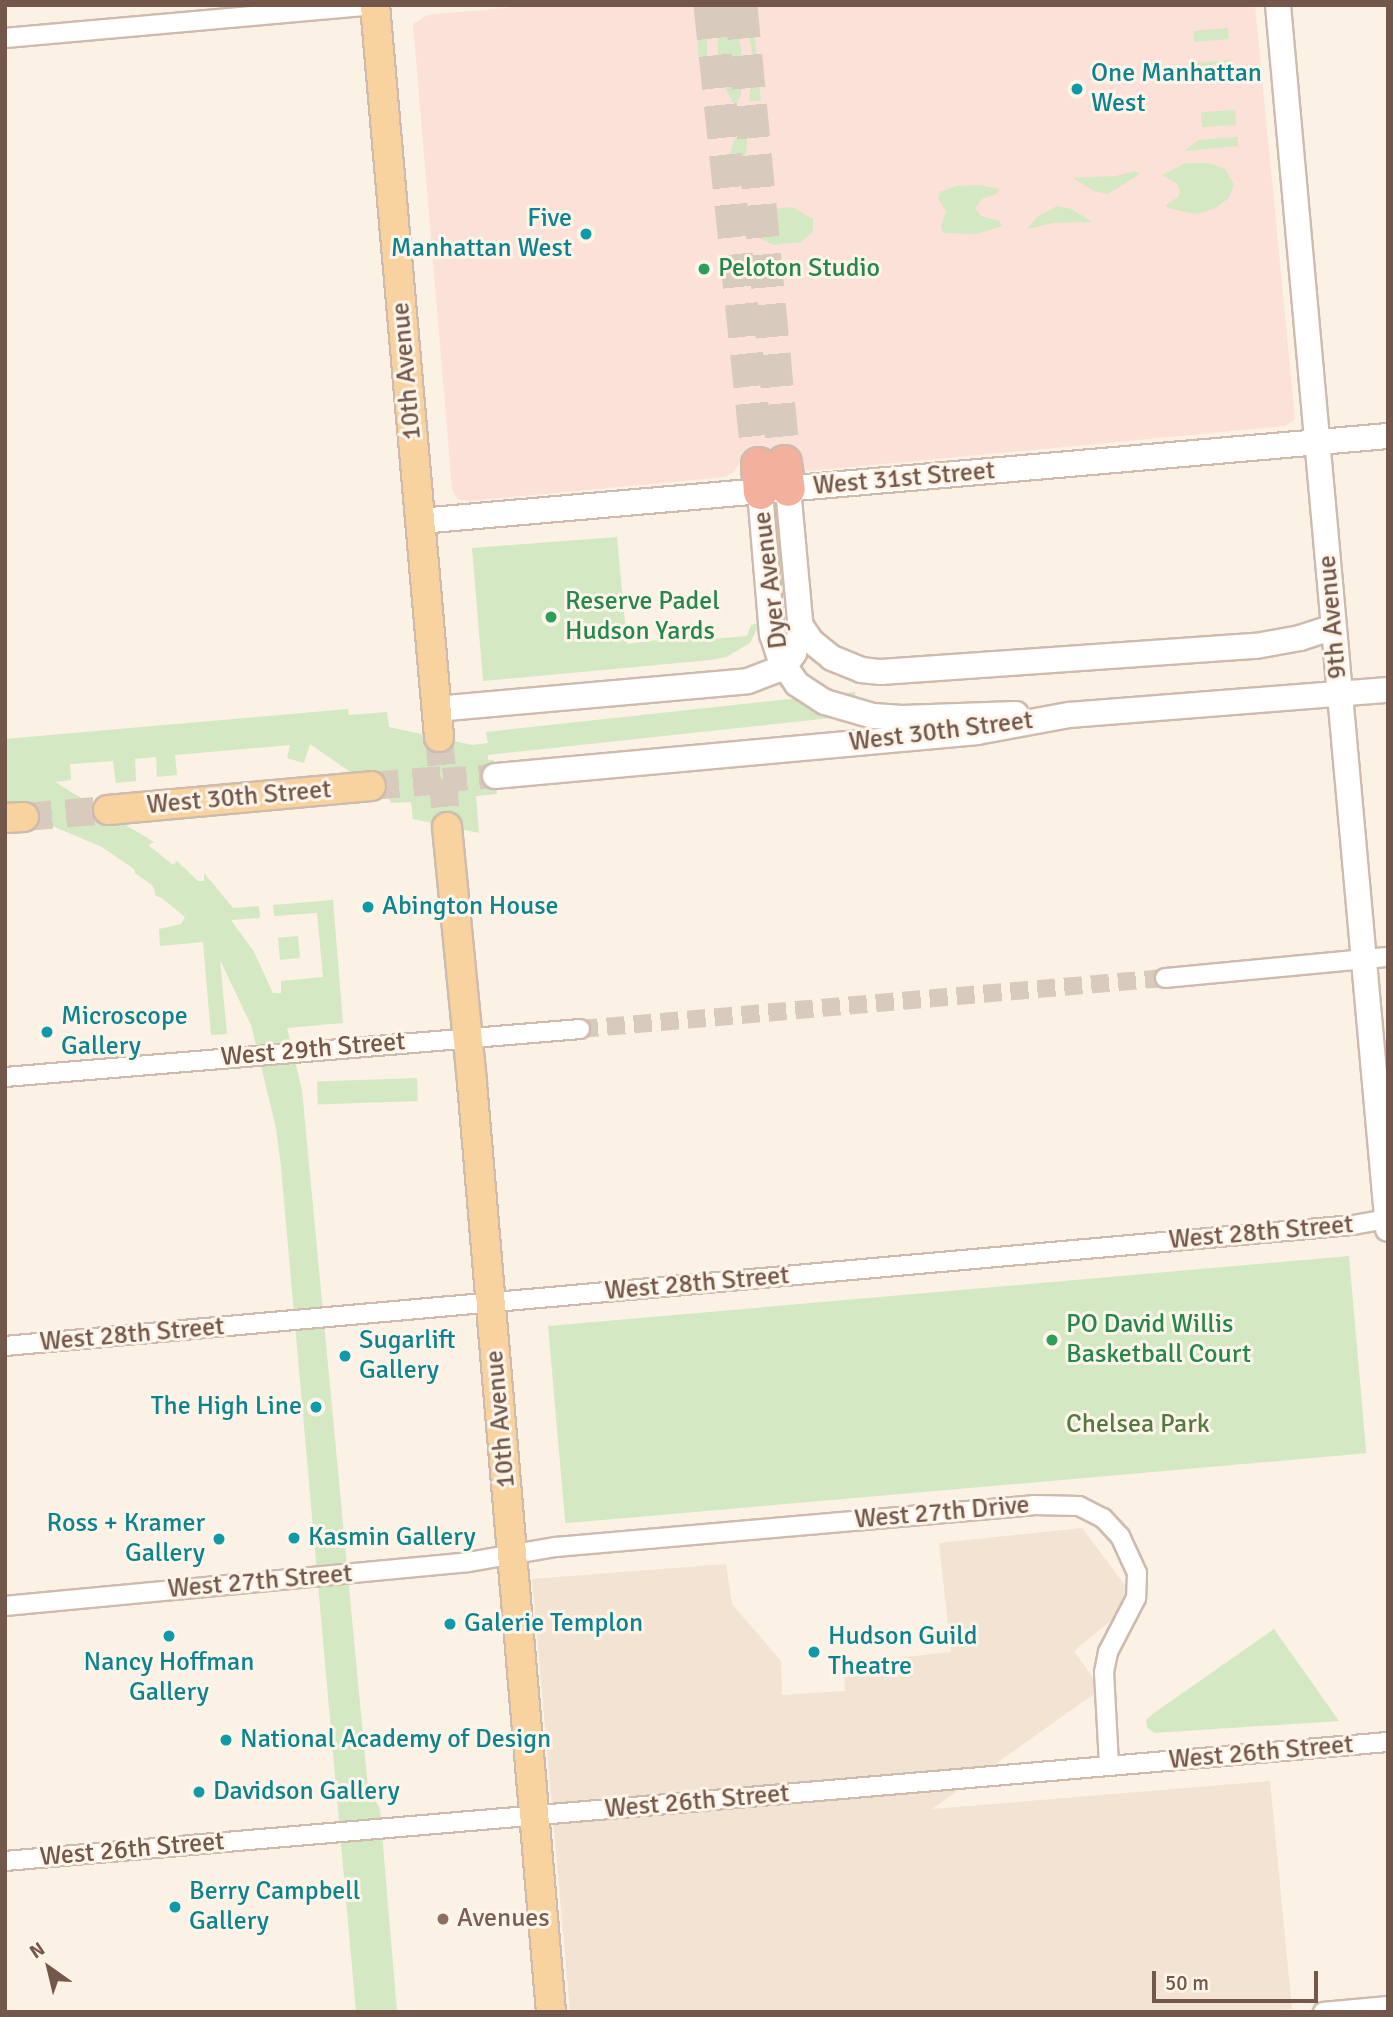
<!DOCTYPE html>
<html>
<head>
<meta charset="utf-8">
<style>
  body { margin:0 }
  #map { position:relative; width:1393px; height:2017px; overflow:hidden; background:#fbf1e4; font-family:Signika,sans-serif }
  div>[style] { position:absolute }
  .residential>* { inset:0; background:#f3e3d3 }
  .commercial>* { inset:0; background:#fbe1d8 }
  .green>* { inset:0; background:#d4e8c3; transform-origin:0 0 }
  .street-tunnel>* { height:18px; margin-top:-9px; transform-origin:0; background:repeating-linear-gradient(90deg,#d9cabe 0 18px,transparent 0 27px) }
  .secondary-tunnel>* { height:24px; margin-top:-12px; transform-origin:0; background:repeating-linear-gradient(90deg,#d9cabe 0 24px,transparent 0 36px) }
  .primary-tunnel>* { height:28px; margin-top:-14px; transform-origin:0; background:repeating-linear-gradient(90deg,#d9cabe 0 28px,transparent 0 42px) }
  .highway-tunnel>* { height:33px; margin-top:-16.5px; transform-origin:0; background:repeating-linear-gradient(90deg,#d9cabe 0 33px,transparent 0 50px) }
  .roads { filter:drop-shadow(2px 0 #cebbae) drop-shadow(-2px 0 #cebbae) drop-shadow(0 2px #cebbae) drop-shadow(0 -2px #cebbae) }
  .street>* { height:18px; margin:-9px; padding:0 9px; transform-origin:9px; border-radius:9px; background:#fff }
  .secondary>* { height:24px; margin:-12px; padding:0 12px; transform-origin:12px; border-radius:12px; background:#fff }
  .primary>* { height:28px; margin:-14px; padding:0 14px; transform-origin:14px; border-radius:14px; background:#f8d39f }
  .highway>* { height:33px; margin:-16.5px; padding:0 16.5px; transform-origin:16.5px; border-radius:16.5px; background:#f3b09d }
  .dots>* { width:19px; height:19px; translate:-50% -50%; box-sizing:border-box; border:4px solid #fef5ea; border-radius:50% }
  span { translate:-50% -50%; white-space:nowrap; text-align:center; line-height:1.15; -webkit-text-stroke:6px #fef5ea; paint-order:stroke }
  .culture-label { font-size:26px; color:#0d838f }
  .left { translate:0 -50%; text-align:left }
  .right { translate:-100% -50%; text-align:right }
  .leisure-label { font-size:26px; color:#27864d }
  .street-label { font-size:26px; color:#73574b }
  .park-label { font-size:26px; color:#557843 }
  .education-label { font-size:26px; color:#785e54 }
  .frame { position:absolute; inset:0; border:7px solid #73574b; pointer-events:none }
  .north { position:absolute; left:14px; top:1933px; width:70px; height:70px; -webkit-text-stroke:5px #fef5ea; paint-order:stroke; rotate:326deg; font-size:19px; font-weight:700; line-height:28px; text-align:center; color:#73574b }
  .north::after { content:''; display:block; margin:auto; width:24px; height:32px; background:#73574b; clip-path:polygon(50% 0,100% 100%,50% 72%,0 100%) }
  .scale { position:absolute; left:1152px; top:1971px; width:166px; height:32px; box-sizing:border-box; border:4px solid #73574b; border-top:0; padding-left:9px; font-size:21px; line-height:24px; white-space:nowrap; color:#73574b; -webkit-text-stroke:5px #fef5ea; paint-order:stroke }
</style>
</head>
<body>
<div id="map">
  <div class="residential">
    <div style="clip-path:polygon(1082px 1528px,1136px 1600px,1074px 1651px,1101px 1689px,932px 1809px,1270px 1781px,1292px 2009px,1255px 2012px,570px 2012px,532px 1579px,726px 1564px,732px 1604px,781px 1661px,782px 1695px,845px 1691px,843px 1664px,951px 1652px,939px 1543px)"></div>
  </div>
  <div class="commercial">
    <div style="clip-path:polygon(536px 5px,1255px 5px,1295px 419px,1285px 426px,808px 471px,781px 462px,738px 465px,735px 471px,725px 477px,468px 501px,457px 499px,452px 488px,413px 24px,427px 15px)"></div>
  </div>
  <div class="green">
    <div style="clip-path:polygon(694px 5px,714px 5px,707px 30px,707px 61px,699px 62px)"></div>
    <div style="clip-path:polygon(733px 5px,752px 5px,761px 101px,749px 101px,753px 71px,751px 45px,744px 22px)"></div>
    <div style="clip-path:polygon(726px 15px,737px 28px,743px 59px,741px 95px,736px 103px,732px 102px,724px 85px,718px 56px,718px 26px,721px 17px)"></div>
    <div style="left:1228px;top:28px;width:11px;height:35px;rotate:85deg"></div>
    <div style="left:1231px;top:60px;width:11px;height:35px;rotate:85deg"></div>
    <div style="left:1235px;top:110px;width:15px;height:34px;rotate:86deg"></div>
    <div style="clip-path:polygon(748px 122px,746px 159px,750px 184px,748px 187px,731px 163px,729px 156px,734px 141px)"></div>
    <div style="clip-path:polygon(1238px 137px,1238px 146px,1184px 151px,1199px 140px)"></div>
    <div style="clip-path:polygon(1186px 163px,1208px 163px,1225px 169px,1234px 184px,1229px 198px,1214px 209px,1195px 214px,1168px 208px,1166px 205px,1178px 197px,1180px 190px,1176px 183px,1162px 175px)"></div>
    <div style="clip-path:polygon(1135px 171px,1139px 173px,1137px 176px,1108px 194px,1094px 191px,1073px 178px,1116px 176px)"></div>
    <div style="clip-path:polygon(979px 185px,999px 189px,998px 193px,982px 199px,975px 208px,981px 216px,999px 221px,1002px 226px,977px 234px,943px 233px,941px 226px,946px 212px,938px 198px,940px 192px,956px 186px)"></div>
    <div style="clip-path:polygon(1057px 206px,1072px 209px,1092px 222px,1054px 223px,1027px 229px,1037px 217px)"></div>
    <div style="clip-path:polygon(792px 207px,813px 219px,813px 232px,801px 242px,773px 245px,753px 235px,751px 225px,758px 216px,772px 209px)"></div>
    <div style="clip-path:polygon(617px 537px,627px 644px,710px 633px,711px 639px,747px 636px,751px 625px,760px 623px,750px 643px,726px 657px,711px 660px,483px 681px,472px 548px)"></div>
    <div style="clip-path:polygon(855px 692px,858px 715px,488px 755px,488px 760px,494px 760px,497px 794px,476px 796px,479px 833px,413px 819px,411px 802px,391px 803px,390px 800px,310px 744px,304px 763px,287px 758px,290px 745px,175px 755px,177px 775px,157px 777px,156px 757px,135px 759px,136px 781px,116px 783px,113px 761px,70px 764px,71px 780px,55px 782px,154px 842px,148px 845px,173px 865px,177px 861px,198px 881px,204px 881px,204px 873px,233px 908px,259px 906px,260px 918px,231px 920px,254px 952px,273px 993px,281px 993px,281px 981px,323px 977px,317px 913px,274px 916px,273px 905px,333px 900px,343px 1023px,287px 1028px,302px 1090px,368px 1788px,380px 1809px,397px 2012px,356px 2012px,281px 1167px,276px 1128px,251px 1025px,220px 960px,227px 1034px,211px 1035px,203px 942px,160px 946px,159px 929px,181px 924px,185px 917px,162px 898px,156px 896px,153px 886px,135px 873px,134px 869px,102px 847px,5px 806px,5px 739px,348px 709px,349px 715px,387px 712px,389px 727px,472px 745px,488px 743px,486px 732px)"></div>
    <div style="left:298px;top:936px;width:22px;height:20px;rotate:85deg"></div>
    <div style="left:417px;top:1078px;width:23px;height:100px;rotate:88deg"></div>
    <div style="left:1349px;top:1256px;width:198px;height:804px;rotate:85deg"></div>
    <div style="clip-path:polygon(1274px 1629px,1339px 1721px,1154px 1733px,1147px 1727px,1146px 1720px,1154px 1713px)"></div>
  </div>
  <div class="street-tunnel">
    <div style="left:580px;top:1029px;width:587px;rotate:-4.98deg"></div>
  </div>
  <div class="secondary-tunnel">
    <div style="left:443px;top:780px;width:52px;rotate:-4.4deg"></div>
  </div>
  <div class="primary-tunnel">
    <div style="left:439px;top:737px;width:90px;rotate:84.9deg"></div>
    <div style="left:371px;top:786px;width:72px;rotate:-4.8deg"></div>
    <div style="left:24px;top:817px;width:84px;rotate:-4.8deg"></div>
  </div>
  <div class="highway-tunnel">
    <div style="left:710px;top:5px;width:462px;rotate:84deg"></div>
    <div style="left:741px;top:5px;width:459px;rotate:84.6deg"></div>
  </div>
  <div class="roads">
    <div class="street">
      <div style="left:5px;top:38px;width:368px;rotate:-5.1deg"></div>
      <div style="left:1165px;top:978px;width:224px;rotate:-5.4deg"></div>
      <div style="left:5px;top:1077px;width:577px;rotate:-4.77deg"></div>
      <div style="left:5px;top:1346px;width:1353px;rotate:-5.13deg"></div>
      <div style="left:1353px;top:1225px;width:36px;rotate:-10deg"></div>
      <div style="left:5px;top:1606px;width:465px;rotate:-5.4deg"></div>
      <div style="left:468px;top:1562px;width:89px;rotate:-9.7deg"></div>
      <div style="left:556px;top:1547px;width:479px;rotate:-5deg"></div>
      <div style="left:1033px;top:1505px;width:46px;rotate:1.2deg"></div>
      <div style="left:1079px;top:1506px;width:27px;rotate:27deg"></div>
      <div style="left:1103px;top:1518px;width:25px;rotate:47deg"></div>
      <div style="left:1120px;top:1536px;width:41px;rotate:65.3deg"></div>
      <div style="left:1137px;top:1573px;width:25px;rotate:92deg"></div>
      <div style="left:1136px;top:1598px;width:61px;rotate:117.4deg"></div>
      <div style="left:1108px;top:1652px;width:20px;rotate:101deg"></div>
      <div style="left:1104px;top:1672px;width:93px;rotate:86.9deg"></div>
      <div style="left:5px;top:1861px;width:1388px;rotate:-4.92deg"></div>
      <div style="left:1323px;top:2012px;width:65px;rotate:-5.3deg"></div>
    </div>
    <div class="secondary">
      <div style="left:1278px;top:5px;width:1229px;rotate:84.86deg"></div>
      <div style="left:760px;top:492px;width:143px;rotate:85.2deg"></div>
      <div style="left:772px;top:634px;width:28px;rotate:72deg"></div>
      <div style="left:781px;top:661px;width:28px;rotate:55deg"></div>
      <div style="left:797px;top:684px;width:33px;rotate:33deg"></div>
      <div style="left:825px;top:702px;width:50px;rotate:16.3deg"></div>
      <div style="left:873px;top:716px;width:29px;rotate:4deg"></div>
      <div style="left:902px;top:718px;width:114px;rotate:-2deg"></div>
      <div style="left:420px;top:521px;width:972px;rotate:-5.02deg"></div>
      <div style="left:801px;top:626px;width:18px;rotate:56deg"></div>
      <div style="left:811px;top:641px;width:27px;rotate:39deg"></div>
      <div style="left:832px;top:658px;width:31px;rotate:22deg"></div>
      <div style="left:861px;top:670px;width:20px;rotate:6deg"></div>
      <div style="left:881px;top:672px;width:376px;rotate:-4deg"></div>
      <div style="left:1256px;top:646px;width:45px;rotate:-10.3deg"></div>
      <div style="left:1300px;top:638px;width:35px;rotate:-18deg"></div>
      <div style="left:436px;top:709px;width:313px;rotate:-5.1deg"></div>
      <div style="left:748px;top:681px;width:39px;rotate:-21deg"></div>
      <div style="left:784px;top:667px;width:17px;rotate:-54deg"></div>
      <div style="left:794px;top:653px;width:23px;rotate:-72deg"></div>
      <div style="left:801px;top:631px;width:143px;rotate:-95.2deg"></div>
      <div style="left:495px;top:776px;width:484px;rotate:-5.2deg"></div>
      <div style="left:977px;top:732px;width:94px;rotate:-10.5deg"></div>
      <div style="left:1069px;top:715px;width:320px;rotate:-4.5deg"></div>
    </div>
    <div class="primary">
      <div style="left:375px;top:5px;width:735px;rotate:85deg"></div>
      <div style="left:108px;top:810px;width:264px;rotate:-5.2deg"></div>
      <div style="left:5px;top:818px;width:19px;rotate:-3deg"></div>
      <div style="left:447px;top:827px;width:257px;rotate:84.4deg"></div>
      <div style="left:472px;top:1083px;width:932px;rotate:85.14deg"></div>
    </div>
    <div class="highway">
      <div style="left:784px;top:462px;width:27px;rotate:82deg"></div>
      <div style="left:758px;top:464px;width:28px;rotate:86deg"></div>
    </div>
  </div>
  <div class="dots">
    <div style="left:1077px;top:89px;background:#0f9aa8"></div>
    <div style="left:586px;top:234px;background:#0f9aa8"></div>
    <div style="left:704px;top:269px;background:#2e9e5b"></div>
    <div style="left:551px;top:617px;background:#2e9e5b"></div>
    <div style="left:368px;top:907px;background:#0f9aa8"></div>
    <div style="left:47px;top:1032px;background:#0f9aa8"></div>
    <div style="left:1052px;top:1340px;background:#2e9e5b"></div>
    <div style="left:345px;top:1356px;background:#0f9aa8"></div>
    <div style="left:316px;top:1407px;background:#0f9aa8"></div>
    <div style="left:294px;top:1538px;background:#0f9aa8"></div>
    <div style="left:219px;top:1539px;background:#0f9aa8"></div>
    <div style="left:450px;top:1624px;background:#0f9aa8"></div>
    <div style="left:169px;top:1636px;background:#0f9aa8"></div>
    <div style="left:814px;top:1652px;background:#0f9aa8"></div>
    <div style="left:226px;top:1740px;background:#0f9aa8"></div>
    <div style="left:199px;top:1792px;background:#0f9aa8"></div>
    <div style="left:175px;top:1907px;background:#0f9aa8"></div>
    <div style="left:443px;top:1919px;background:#8d6e63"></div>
  </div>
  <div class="culture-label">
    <span class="left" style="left:1091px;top:89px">One Manhattan<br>West</span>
    <span class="right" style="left:572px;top:234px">Five<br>Manhattan West</span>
    <span class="left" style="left:382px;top:907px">Abington House</span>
    <span class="left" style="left:61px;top:1032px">Microscope<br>Gallery</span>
    <span class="left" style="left:359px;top:1356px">Sugarlift<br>Gallery</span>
    <span class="right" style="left:302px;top:1407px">The High Line</span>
    <span class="right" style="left:205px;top:1539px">Ross + Kramer<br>Gallery</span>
    <span class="left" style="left:308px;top:1538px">Kasmin Gallery</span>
    <span class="left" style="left:464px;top:1624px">Galerie Templon</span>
    <span class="left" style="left:828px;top:1652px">Hudson Guild<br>Theatre</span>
    <span style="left:169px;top:1678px">Nancy Hoffman<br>Gallery</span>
    <span class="left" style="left:240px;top:1740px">National Academy of Design</span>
    <span class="left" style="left:213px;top:1792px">Davidson Gallery</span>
    <span class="left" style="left:189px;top:1907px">Berry Campbell<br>Gallery</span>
  </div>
  <div class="leisure-label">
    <span class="left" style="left:718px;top:269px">Peloton Studio</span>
    <span class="left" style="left:565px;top:617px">Reserve Padel<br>Hudson Yards</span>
    <span class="left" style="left:1066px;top:1340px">PO David Willis<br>Basketball Court</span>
  </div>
  <div class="street-label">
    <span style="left:407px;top:371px;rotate:-95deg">10th Avenue</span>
    <span style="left:904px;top:479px;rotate:-5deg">West 31st Street</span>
    <span style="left:771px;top:580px;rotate:-97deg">Dyer Avenue</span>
    <span style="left:1333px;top:617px;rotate:-95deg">9th Avenue</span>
    <span style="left:941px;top:732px;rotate:-7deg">West 30th Street</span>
    <span style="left:239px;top:798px;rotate:-5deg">West 30th Street</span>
    <span style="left:313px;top:1050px;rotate:-5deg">West 29th Street</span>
    <span style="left:1261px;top:1233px;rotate:-5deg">West 28th Street</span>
    <span style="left:697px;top:1284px;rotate:-5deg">West 28th Street</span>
    <span style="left:132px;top:1335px;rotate:-5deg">West 28th Street</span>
    <span style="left:501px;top:1419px;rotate:-95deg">10th Avenue</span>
    <span style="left:942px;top:1513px;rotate:-5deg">West 27th Drive</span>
    <span style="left:260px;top:1582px;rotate:-5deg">West 27th Street</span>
    <span style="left:1261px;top:1753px;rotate:-5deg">West 26th Street</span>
    <span style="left:697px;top:1802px;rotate:-5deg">West 26th Street</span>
    <span style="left:132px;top:1850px;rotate:-5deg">West 26th Street</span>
  </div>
  <div class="park-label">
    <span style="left:1138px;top:1425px">Chelsea Park</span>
  </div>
  <div class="education-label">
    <span class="left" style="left:457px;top:1919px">Avenues</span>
  </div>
  <div class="frame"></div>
  <div class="north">N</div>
  <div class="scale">50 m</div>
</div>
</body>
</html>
